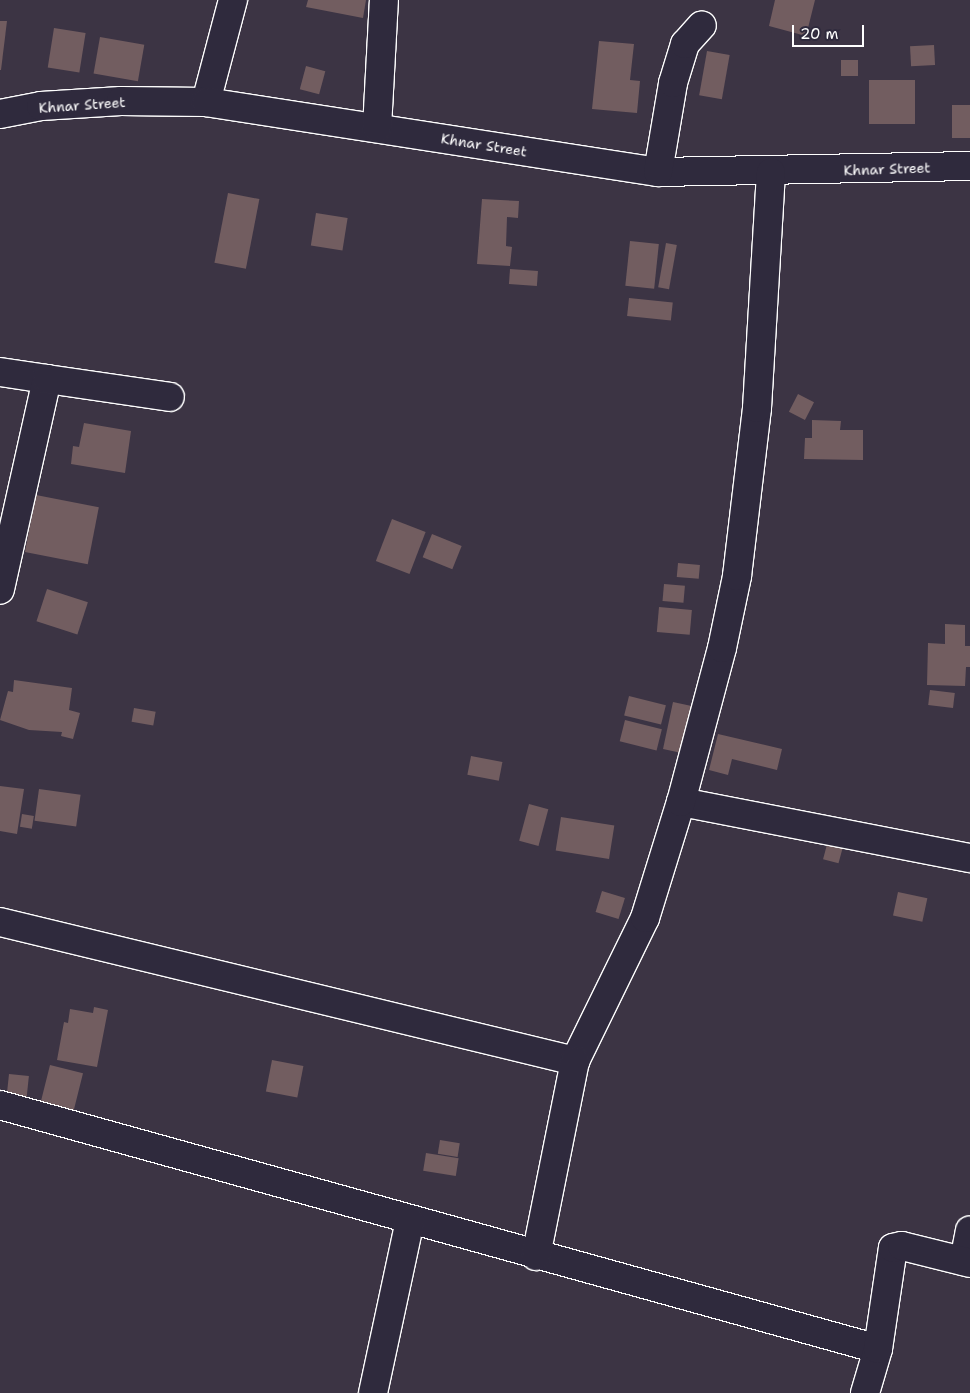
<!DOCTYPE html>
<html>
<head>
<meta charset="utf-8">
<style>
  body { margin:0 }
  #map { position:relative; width:970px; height:1393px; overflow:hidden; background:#3c3444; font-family:"Shantell Sans",sans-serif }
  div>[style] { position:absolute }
  .building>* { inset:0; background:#725d60; transform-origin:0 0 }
  .roads { filter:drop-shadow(1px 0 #fff) drop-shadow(-1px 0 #fff) drop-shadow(0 1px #fff) drop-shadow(0 -1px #fff) }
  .minor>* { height:28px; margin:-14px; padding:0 14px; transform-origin:14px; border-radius:14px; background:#2f2a3d }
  span { translate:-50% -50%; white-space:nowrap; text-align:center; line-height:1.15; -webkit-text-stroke:4px #2f2a3d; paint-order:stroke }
  .street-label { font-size:14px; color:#fff }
  .scale { position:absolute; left:792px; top:25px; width:72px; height:22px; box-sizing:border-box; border:2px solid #fff; border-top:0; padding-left:6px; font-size:15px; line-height:18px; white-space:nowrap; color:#fff; -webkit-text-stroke:4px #2f2a3d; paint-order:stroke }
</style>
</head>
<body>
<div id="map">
  <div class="building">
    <div style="clip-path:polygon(308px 0,366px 0,363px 18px,306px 7px)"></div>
    <div style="clip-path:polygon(775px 0,815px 0,806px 36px,769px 26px)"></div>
    <div style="clip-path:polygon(0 21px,7px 21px,1px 70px,0 70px)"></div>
    <div style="left:54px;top:28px;width:32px;height:40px;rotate:9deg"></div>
    <div style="left:100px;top:37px;width:45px;height:37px;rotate:10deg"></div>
    <div style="clip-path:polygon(599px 41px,634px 44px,630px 80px,640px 81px,637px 113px,592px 109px)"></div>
    <div style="left:934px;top:45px;width:20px;height:24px;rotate:87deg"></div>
    <div style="left:707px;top:51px;width:23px;height:45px;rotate:10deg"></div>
    <div style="left:841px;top:60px;width:17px;height:16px"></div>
    <div style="left:306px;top:66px;width:20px;height:24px;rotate:15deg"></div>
    <div style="left:869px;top:80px;width:46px;height:44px"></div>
    <div style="left:952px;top:105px;width:18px;height:33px"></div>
    <div style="left:228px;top:193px;width:32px;height:71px;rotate:11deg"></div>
    <div style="clip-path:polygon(482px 199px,519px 201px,518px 218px,507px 217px,506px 246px,512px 247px,510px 266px,477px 264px)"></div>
    <div style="left:316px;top:213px;width:32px;height:33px;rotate:9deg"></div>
    <div style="left:630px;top:241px;width:29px;height:45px;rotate:6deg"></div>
    <div style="left:666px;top:243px;width:11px;height:45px;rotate:10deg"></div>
    <div style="left:510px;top:269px;width:28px;height:15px;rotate:4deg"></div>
    <div style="left:629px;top:298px;width:44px;height:18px;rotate:6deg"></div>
    <div style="left:798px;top:394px;width:18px;height:20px;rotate:27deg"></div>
    <div style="clip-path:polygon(812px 420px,841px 421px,840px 430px,863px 430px,863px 460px,804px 459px,805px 438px,812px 438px)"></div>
    <div style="clip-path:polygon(84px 423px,131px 431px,125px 473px,71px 464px,73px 446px,79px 447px)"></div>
    <div style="left:36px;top:495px;width:64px;height:58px;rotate:11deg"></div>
    <div style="left:392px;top:519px;width:36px;height:45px;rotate:21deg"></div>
    <div style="left:432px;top:534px;width:32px;height:25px;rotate:22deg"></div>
    <div style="left:678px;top:563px;width:22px;height:14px;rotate:5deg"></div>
    <div style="left:664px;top:584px;width:21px;height:17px;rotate:5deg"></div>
    <div style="left:47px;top:589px;width:43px;height:34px;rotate:18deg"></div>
    <div style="left:659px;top:607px;width:33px;height:25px;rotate:5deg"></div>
    <div style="clip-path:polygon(945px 624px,965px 625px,965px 646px,970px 646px,970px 667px,966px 667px,965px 686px,927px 685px,928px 643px,945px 644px)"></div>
    <div style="clip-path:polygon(14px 680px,72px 688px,69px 710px,80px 713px,73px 739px,61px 736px,62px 732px,29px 730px,0 720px,8px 691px,13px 692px)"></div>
    <div style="left:930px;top:690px;width:25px;height:15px;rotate:7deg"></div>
    <div style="left:629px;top:696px;width:38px;height:20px;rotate:14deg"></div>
    <div style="left:673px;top:702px;width:19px;height:48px;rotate:12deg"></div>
    <div style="left:134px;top:708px;width:22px;height:14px;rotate:10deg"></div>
    <div style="left:625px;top:720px;width:38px;height:22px;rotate:14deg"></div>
    <div style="clip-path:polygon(718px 734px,782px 749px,777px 770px,732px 759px,728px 775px,709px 770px)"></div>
    <div style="left:471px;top:756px;width:32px;height:19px;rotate:11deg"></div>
    <div style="clip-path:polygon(0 786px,24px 789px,17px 834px,0 831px)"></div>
    <div style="left:39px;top:789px;width:42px;height:32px;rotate:8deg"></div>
    <div style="left:529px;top:804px;width:20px;height:38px;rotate:15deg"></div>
    <div style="left:22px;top:814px;width:12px;height:13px;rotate:9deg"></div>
    <div style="left:561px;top:817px;width:54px;height:34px;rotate:9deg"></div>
    <div style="left:829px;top:837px;width:16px;height:23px;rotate:15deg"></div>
    <div style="left:602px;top:891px;width:24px;height:22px;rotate:17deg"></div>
    <div style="left:898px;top:892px;width:30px;height:24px;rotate:12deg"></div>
    <div style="clip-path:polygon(94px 1007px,108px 1010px,97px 1067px,57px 1060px,64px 1022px,68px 1023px,70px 1009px,93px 1013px)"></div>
    <div style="left:272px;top:1060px;width:32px;height:32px;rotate:11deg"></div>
    <div style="left:50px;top:1065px;width:34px;height:39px;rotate:14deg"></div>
    <div style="left:9px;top:1074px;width:20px;height:25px;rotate:6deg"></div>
    <div style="left:440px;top:1140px;width:20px;height:14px;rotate:9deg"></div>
    <div style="left:426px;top:1153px;width:33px;height:18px;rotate:9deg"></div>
  </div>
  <div class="roads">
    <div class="minor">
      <div style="left:206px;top:102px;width:106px;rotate:-75.2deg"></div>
      <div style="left:0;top:114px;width:42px;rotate:-11deg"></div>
      <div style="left:41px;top:106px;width:80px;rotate:-3.6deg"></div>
      <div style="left:121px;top:101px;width:85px;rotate:0.7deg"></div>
      <div style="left:206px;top:102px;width:457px;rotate:8.8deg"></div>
      <div style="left:658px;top:172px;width:312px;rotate:-1.1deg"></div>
      <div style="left:377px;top:128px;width:128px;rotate:-86.9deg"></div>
      <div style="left:658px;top:172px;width:90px;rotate:-80.4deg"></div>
      <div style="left:673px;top:83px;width:41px;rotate:-72.9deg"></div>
      <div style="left:685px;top:44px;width:25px;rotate:-48deg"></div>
      <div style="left:0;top:372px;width:48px;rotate:8.5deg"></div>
      <div style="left:47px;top:379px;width:216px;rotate:102.6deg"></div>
      <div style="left:47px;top:379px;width:124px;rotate:8.3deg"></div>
      <div style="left:681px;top:802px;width:294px;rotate:11deg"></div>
      <div style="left:0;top:922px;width:592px;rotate:13.59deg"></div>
      <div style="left:575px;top:1061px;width:159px;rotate:-63.9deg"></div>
      <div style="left:645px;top:918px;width:121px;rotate:-72.8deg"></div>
      <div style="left:681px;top:802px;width:159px;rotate:-75.1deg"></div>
      <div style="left:722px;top:648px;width:74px;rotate:-78.2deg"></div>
      <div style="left:737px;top:576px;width:169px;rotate:-83.2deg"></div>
      <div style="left:757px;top:408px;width:236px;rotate:-86.6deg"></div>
      <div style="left:0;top:1105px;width:911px;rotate:15.53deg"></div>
      <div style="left:536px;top:1256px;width:199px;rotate:-78.7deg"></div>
      <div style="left:964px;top:1261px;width:31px;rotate:-79deg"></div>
      <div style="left:373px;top:1393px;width:176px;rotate:-77.9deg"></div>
      <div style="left:865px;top:1393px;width:46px;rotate:-73.5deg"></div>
      <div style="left:878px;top:1349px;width:102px;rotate:-81.6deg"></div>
      <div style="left:893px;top:1248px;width:9px;rotate:-13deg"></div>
      <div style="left:902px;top:1246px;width:70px;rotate:14deg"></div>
    </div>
  </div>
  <div class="street-label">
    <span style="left:82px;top:105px;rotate:-4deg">Khnar Street</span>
    <span style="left:484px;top:145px;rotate:9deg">Khnar Street</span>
    <span style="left:887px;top:169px;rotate:-2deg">Khnar Street</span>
  </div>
  <div class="scale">20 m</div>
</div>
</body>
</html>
